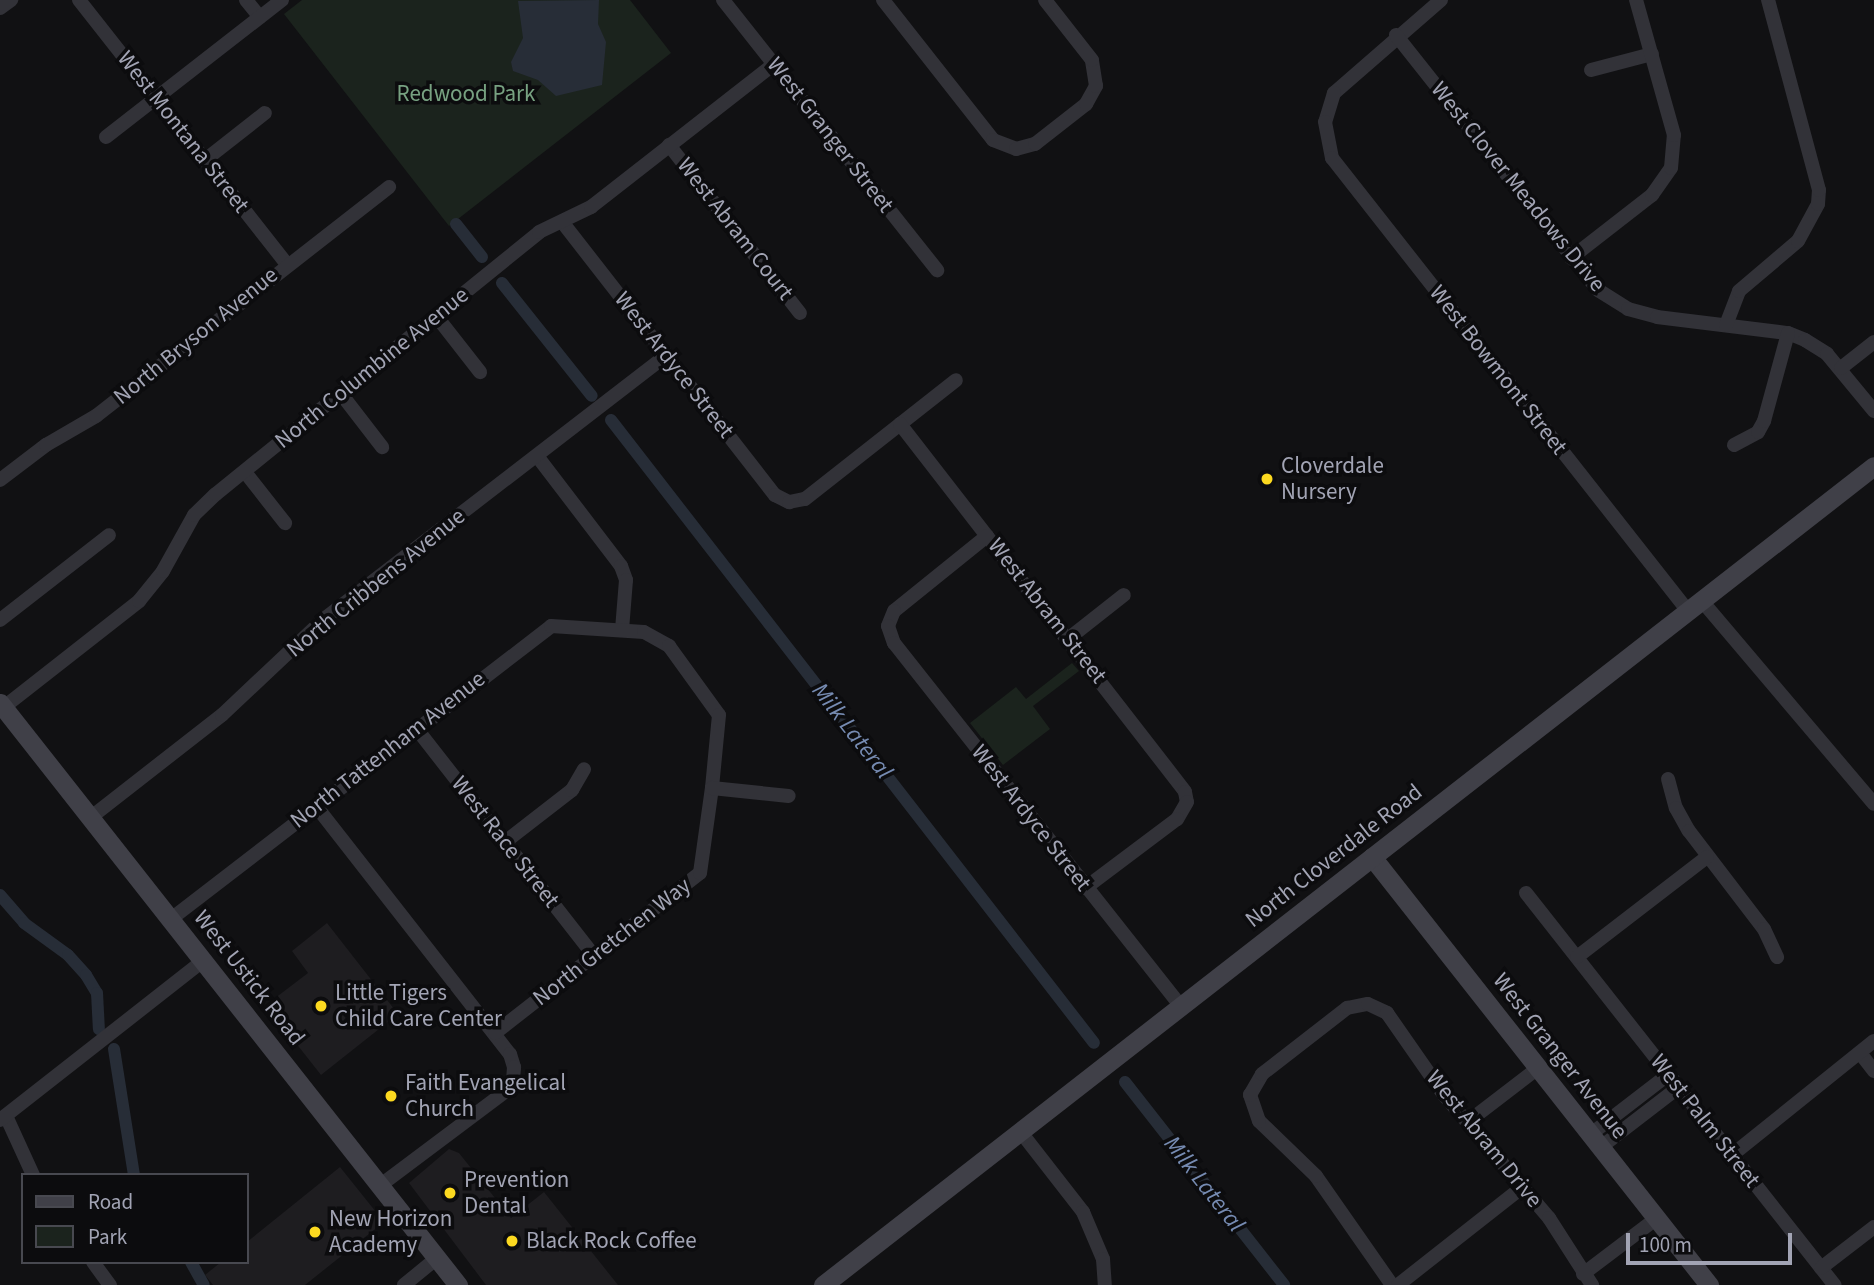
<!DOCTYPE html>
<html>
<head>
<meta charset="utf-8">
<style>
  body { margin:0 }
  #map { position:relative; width:1874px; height:1285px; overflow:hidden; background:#111113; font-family:"Source Sans 3",sans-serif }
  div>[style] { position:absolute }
  .built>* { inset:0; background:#1e1d20 }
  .green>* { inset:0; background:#1b231d }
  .water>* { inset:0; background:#272d37 }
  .canal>* { height:12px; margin:-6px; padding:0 6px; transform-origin:6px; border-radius:6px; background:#272d37 }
  .street>* { height:14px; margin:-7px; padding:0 7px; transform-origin:7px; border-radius:7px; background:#323238 }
  .secondary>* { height:19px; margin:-9.5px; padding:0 9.5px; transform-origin:9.5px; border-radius:9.5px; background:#404048 }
  .dots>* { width:19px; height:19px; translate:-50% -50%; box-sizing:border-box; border:4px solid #0c0c0e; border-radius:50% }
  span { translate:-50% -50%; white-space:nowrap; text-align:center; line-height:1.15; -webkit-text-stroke:7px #0c0c0e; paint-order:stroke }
  .park-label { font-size:23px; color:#77a181 }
  .street-label { font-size:23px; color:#a2a4b4 }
  .poi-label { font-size:23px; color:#a2a4b4 }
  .left { translate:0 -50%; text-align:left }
  .water-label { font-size:24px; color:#768bb2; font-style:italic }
  .legend { position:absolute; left:21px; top:1173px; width:228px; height:91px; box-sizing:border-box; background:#0c0c0e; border:2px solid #484950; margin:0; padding:9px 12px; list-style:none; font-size:21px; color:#a2a4b4 }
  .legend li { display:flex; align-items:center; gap:14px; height:35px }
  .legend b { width:35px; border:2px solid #484950 }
  .scale { position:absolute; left:1626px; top:1233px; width:166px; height:32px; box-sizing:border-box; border:4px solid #a2a4b4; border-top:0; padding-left:9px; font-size:21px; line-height:24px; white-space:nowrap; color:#a2a4b4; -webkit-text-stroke:5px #0c0c0e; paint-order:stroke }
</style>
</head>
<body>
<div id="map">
  <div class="built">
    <div style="clip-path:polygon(327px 923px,398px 1014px,321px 1075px,266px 1005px,308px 973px,292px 951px)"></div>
    <div style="clip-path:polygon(449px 1149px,459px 1153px,511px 1218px,544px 1192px,618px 1285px,486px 1285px,409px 1183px)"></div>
    <div style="clip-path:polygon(340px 1167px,384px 1222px,305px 1285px,213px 1285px,205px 1275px,221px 1262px,247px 1262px,247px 1242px)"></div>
  </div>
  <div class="green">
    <div style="clip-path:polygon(302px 0,630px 0,671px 53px,449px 226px,284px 14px)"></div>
    <div style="clip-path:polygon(1072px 663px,1079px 671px,1033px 706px,1050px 729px,1003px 765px,970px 723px,1016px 687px,1026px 699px)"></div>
  </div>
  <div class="water">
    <div style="clip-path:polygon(599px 0,598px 24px,606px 42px,602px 85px,556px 96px,538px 80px,513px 71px,511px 62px,523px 38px,518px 1px)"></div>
  </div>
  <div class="canal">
    <div style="left:456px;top:224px;width:42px;rotate:51.8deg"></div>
    <div style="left:502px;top:283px;width:144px;rotate:51.5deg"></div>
    <div style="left:611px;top:420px;width:788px;rotate:52.21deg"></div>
    <div style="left:0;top:895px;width:37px;rotate:49deg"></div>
    <div style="left:24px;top:923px;width:54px;rotate:36deg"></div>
    <div style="left:68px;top:955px;width:27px;rotate:48deg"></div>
    <div style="left:86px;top:975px;width:21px;rotate:59deg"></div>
    <div style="left:97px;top:993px;width:36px;rotate:87deg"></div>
    <div style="left:114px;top:1049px;width:128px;rotate:81deg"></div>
    <div style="left:1125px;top:1082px;width:258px;rotate:51.9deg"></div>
    <div style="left:191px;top:1262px;width:26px;rotate:61deg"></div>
  </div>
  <div class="street">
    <div style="left:79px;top:0;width:336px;rotate:51.8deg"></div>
    <div style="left:246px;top:0;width:22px;rotate:51deg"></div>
    <div style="left:723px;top:0;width:345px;rotate:51.6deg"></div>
    <div style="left:883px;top:0;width:178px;rotate:51.8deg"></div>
    <div style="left:993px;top:140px;width:25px;rotate:21deg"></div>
    <div style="left:1016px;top:149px;width:20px;rotate:-15deg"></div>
    <div style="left:1035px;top:144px;width:65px;rotate:-38.1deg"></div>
    <div style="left:1086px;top:104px;width:21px;rotate:-61deg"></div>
    <div style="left:1096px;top:86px;width:26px;rotate:-99deg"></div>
    <div style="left:1092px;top:60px;width:76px;rotate:-128.1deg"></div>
    <div style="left:1441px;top:0;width:142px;rotate:139deg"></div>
    <div style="left:1334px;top:93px;width:30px;rotate:107deg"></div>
    <div style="left:1325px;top:122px;width:37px;rotate:79deg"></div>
    <div style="left:1332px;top:158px;width:576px;rotate:51.84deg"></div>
    <div style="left:0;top:8px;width:14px;rotate:-36deg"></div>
    <div style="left:1396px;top:35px;width:325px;rotate:51.6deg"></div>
    <div style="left:1598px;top:290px;width:36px;rotate:32deg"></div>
    <div style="left:1628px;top:309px;width:30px;rotate:15deg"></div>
    <div style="left:1657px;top:317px;width:132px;rotate:7deg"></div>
    <div style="left:1788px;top:333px;width:18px;rotate:22deg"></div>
    <div style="left:1805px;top:340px;width:26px;rotate:32deg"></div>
    <div style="left:1827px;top:354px;width:74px;rotate:50.5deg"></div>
    <div style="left:1591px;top:70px;width:63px;rotate:-14.7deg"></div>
    <div style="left:106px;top:137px;width:223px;rotate:-37.9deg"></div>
    <div style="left:669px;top:145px;width:213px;rotate:52.1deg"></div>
    <div style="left:205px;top:160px;width:76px;rotate:-38.1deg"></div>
    <div style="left:563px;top:223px;width:345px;rotate:52.1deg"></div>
    <div style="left:775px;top:495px;width:16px;rotate:27deg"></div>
    <div style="left:789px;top:502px;width:16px;rotate:-11deg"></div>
    <div style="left:805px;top:499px;width:192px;rotate:-38.2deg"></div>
    <div style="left:1571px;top:258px;width:103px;rotate:-37.9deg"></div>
    <div style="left:1652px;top:195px;width:33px;rotate:-55deg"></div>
    <div style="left:1671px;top:168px;width:33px;rotate:-85deg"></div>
    <div style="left:1674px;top:135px;width:140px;rotate:-105.7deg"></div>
    <div style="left:437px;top:317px;width:70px;rotate:52deg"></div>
    <div style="left:1726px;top:325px;width:36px;rotate:-69deg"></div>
    <div style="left:1739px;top:291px;width:77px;rotate:-40.3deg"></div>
    <div style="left:1798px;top:241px;width:42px;rotate:-61.6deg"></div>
    <div style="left:1818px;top:204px;width:14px;rotate:-86deg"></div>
    <div style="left:1819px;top:190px;width:197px;rotate:-105deg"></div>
    <div style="left:1841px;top:368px;width:42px;rotate:-38.2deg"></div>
    <div style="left:342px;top:395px;width:66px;rotate:52.4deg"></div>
    <div style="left:900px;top:424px;width:465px;rotate:52.2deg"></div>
    <div style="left:1185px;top:792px;width:10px;rotate:79deg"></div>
    <div style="left:1187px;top:802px;width:20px;rotate:120deg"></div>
    <div style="left:1177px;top:819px;width:115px;rotate:143.1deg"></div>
    <div style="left:1734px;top:445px;width:27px;rotate:-28deg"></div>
    <div style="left:1758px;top:432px;width:13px;rotate:-61deg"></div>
    <div style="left:1764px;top:421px;width:91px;rotate:-74.7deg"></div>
    <div style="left:537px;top:456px;width:138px;rotate:52.6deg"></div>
    <div style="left:621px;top:566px;width:15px;rotate:70deg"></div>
    <div style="left:626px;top:580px;width:50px;rotate:94.6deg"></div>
    <div style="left:245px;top:472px;width:65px;rotate:51.9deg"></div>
    <div style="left:0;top:480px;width:58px;rotate:-37.3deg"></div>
    <div style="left:46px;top:445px;width:58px;rotate:-30.1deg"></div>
    <div style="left:96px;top:416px;width:372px;rotate:-38deg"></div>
    <div style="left:987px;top:536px;width:119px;rotate:141.1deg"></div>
    <div style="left:894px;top:611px;width:16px;rotate:112deg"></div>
    <div style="left:888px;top:626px;width:18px;rotate:71deg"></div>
    <div style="left:894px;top:643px;width:463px;rotate:51.7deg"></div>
    <div style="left:1702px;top:601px;width:266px;rotate:49.7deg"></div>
    <div style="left:0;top:620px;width:138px;rotate:-37.9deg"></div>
    <div style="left:1068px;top:639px;width:71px;rotate:-38.2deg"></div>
    <div style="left:4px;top:707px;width:172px;rotate:-38.1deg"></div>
    <div style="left:139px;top:601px;width:38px;rotate:-51deg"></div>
    <div style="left:163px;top:571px;width:64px;rotate:-61deg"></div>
    <div style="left:194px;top:515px;width:30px;rotate:-44deg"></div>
    <div style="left:216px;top:494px;width:416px;rotate:-39deg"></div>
    <div style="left:539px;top:232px;width:58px;rotate:-25.7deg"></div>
    <div style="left:591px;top:207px;width:232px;rotate:-38deg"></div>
    <div style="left:416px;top:728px;width:289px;rotate:52deg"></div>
    <div style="left:1668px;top:779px;width:30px;rotate:75deg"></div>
    <div style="left:1676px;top:808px;width:26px;rotate:61deg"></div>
    <div style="left:1689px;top:831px;width:123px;rotate:52.6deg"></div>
    <div style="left:1764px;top:929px;width:31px;rotate:65deg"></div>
    <div style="left:316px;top:806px;width:315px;rotate:52deg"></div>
    <div style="left:510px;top:1054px;width:14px;rotate:73deg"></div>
    <div style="left:514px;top:1067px;width:14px;rotate:94deg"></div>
    <div style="left:513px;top:1081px;width:12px;rotate:125deg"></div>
    <div style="left:506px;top:1091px;width:156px;rotate:143.1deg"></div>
    <div style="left:90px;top:818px;width:167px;rotate:-38deg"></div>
    <div style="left:222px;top:715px;width:140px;rotate:-43.3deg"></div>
    <div style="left:324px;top:619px;width:433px;rotate:-37.6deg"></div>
    <div style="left:505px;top:842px;width:85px;rotate:-37.8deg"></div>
    <div style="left:572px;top:790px;width:24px;rotate:-60deg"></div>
    <div style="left:1526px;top:893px;width:499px;rotate:51.8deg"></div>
    <div style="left:171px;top:919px;width:480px;rotate:-37.6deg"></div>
    <div style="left:551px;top:626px;width:93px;rotate:3.7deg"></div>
    <div style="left:644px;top:632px;width:29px;rotate:29deg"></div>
    <div style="left:669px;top:646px;width:85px;rotate:54.1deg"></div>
    <div style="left:719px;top:715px;width:73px;rotate:95.5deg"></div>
    <div style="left:1577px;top:957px;width:164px;rotate:-37.6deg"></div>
    <div style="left:495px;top:1033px;width:260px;rotate:-38deg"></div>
    <div style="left:700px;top:873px;width:86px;rotate:-82deg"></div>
    <div style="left:712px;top:788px;width:77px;rotate:5.9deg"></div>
    <div style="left:1860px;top:1053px;width:23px;rotate:52deg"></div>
    <div style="left:6px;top:1116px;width:65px;rotate:65.4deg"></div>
    <div style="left:0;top:1120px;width:258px;rotate:-38.1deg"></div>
    <div style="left:1469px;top:1121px;width:87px;rotate:-37.5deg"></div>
    <div style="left:1020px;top:1131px;width:103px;rotate:52.1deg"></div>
    <div style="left:1083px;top:1212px;width:51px;rotate:66.9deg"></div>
    <div style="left:1103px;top:1259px;width:26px;rotate:86deg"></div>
    <div style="left:1591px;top:1134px;width:98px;rotate:-37.6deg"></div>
    <div style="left:1601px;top:1147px;width:98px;rotate:-37.6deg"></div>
    <div style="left:1732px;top:1155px;width:182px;rotate:-38.8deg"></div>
    <div style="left:93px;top:1262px;width:29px;rotate:54deg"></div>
    <div style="left:1821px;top:1268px;width:67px;rotate:-37.7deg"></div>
    <div style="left:1583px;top:1274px;width:93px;rotate:-37.1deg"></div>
    <div style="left:404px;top:1285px;width:43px;rotate:-39.3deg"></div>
    <div style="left:1392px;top:1285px;width:133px;rotate:-124.9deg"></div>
    <div style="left:1316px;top:1176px;width:79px;rotate:-136deg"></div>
    <div style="left:1259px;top:1121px;width:28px;rotate:-109deg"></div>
    <div style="left:1250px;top:1095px;width:24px;rotate:-60deg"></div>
    <div style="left:1262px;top:1074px;width:108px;rotate:-37.8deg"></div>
    <div style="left:1347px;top:1008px;width:21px;rotate:-11deg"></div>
    <div style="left:1368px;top:1004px;width:21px;rotate:25deg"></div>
    <div style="left:1387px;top:1013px;width:100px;rotate:55.2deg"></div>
    <div style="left:1444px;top:1095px;width:162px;rotate:49.5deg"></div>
    <div style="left:1549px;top:1218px;width:80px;rotate:57.3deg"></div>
    <div style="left:1398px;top:1285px;width:160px;rotate:-38.2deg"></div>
  </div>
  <div class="secondary">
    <div style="left:0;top:703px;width:741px;rotate:51.8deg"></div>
    <div style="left:1372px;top:857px;width:545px;rotate:51.78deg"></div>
    <div style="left:823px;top:1285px;width:1332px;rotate:-37.93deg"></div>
  </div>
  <div class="dots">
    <div style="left:1267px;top:479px;background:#fcd920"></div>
    <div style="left:321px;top:1006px;background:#fcd920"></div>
    <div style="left:391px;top:1096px;background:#fcd920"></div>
    <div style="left:450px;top:1193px;background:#fcd920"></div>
    <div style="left:315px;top:1232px;background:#fcd920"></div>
    <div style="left:512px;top:1241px;background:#fcd920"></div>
  </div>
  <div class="park-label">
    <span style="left:466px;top:94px">Redwood Park</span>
  </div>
  <div class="street-label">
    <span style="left:183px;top:132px;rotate:52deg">West Montana Street</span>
    <span style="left:830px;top:135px;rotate:52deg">West Granger Street</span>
    <span style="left:1518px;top:187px;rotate:51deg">West Clover Meadows Drive</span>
    <span style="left:735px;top:229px;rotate:52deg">West Abram Court</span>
    <span style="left:196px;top:336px;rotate:-39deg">North Bryson Avenue</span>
    <span style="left:674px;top:365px;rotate:52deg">West Ardyce Street</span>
    <span style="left:372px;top:368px;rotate:-39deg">North Columbine Avenue</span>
    <span style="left:1498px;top:370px;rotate:52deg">West Bowmont Street</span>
    <span style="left:376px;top:583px;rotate:-39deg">North Cribbens Avenue</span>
    <span style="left:1047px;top:611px;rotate:52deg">West Abram Street</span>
    <span style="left:388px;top:750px;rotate:-38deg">North Tattenham Avenue</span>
    <span style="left:1031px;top:818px;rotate:52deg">West Ardyce Street</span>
    <span style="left:505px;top:842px;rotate:52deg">West Race Street</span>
    <span style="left:1334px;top:856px;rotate:-38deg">North Cloverdale Road</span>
    <span style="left:612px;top:942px;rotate:-38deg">North Gretchen Way</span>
    <span style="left:249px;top:978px;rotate:52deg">West Ustick Road</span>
    <span style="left:1560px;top:1056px;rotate:52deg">West Granger Avenue</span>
    <span style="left:1705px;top:1121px;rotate:52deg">West Palm Street</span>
    <span style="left:1484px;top:1139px;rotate:51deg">West Abram Drive</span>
  </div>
  <div class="poi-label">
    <span class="left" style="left:1281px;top:479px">Cloverdale<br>Nursery</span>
    <span class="left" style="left:335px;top:1006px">Little Tigers<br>Child Care Center</span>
    <span class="left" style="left:405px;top:1096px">Faith Evangelical<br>Church</span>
    <span class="left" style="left:464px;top:1193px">Prevention<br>Dental</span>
    <span class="left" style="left:329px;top:1232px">New Horizon<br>Academy</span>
    <span class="left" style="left:526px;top:1241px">Black Rock Coffee</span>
  </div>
  <div class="water-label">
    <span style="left:852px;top:731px;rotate:52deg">Milk Lateral</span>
    <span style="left:1204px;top:1184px;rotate:52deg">Milk Lateral</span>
  </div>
  <ul class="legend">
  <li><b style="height:9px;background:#404048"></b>Road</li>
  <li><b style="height:19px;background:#1b231d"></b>Park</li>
  </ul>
  <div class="scale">100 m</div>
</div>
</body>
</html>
